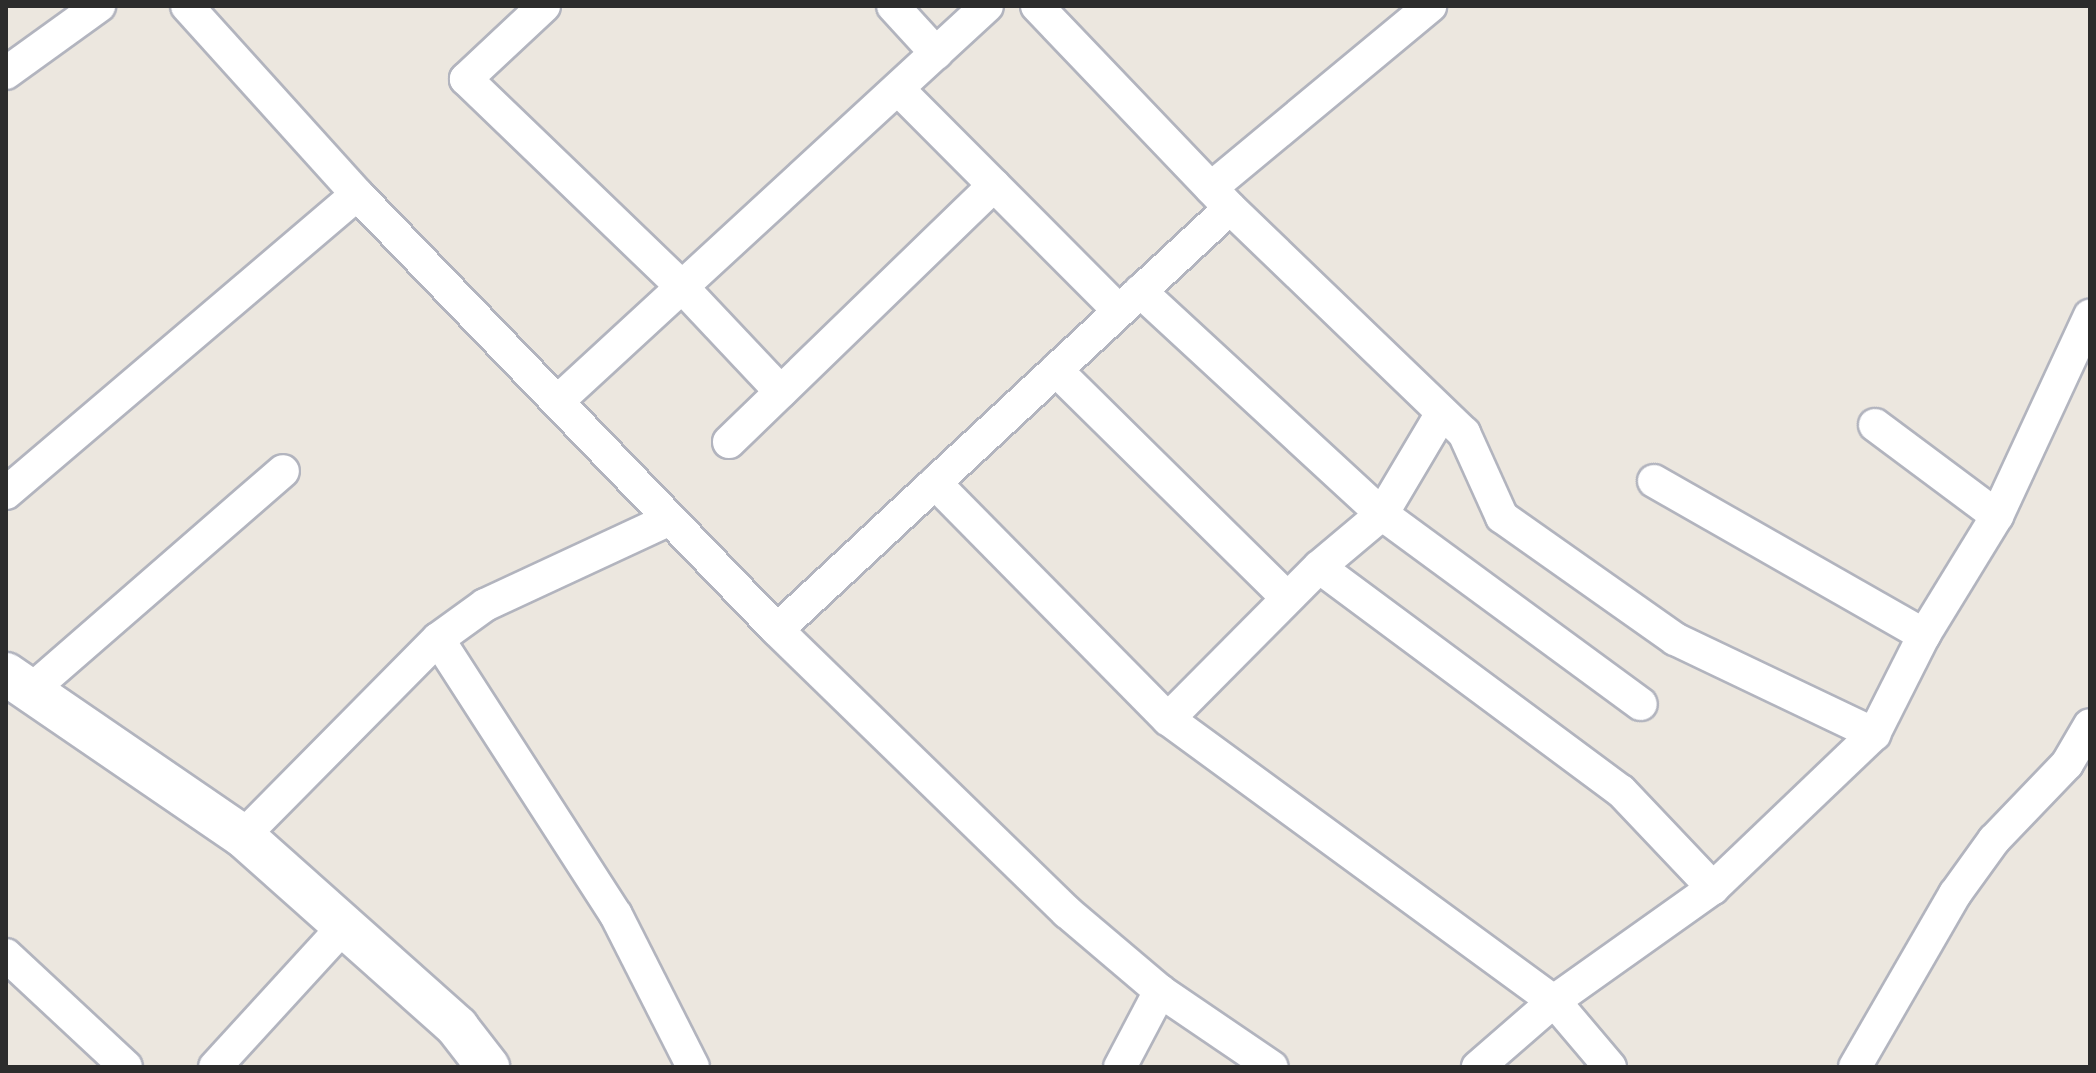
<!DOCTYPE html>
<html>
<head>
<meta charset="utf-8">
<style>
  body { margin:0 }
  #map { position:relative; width:2096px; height:1073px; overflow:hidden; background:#ece7df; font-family:Lato,sans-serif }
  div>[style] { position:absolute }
  .roads { filter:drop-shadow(2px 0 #b2b4be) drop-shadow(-2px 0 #b2b4be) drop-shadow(0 2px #b2b4be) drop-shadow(0 -2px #b2b4be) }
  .minor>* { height:32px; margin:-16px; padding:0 16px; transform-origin:16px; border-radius:16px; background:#fff }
  .tertiary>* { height:42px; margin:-21px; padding:0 21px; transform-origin:21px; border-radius:21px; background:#fff }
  span { translate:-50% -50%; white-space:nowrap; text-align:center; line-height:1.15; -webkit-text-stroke:6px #fff; paint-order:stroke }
  .frame { position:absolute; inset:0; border:8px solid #2c2c2c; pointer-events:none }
</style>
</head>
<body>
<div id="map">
  <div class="roads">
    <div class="minor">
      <div style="left:187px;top:6px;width:253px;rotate:47.9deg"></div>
      <div style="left:357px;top:194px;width:605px;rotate:46.07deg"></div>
      <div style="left:777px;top:630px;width:405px;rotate:44.2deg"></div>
      <div style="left:1067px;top:912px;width:122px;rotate:40.3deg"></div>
      <div style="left:1160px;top:991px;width:135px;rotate:34.2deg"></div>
      <div style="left:544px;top:6px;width:107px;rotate:136.9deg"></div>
      <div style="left:466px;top:79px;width:303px;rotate:43.9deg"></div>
      <div style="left:684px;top:289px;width:141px;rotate:46.7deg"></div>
      <div style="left:893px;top:6px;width:64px;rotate:47.5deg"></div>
      <div style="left:1037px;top:6px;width:279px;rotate:46.3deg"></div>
      <div style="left:1230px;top:208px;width:325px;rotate:43.9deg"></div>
      <div style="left:1464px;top:433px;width:92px;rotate:65.7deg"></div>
      <div style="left:1502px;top:517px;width:212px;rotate:35.2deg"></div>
      <div style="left:1675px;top:639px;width:221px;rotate:25.5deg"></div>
      <div style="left:6px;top:73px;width:115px;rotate:-35.8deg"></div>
      <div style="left:898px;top:89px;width:313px;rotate:45.1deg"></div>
      <div style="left:1211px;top:188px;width:285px;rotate:-39.7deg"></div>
      <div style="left:1140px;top:291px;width:329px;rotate:42.7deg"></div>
      <div style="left:1382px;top:514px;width:321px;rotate:36.3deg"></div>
      <div style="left:1056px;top:370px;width:325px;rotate:44.6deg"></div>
      <div style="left:558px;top:401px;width:583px;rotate:-42.64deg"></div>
      <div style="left:1875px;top:425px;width:152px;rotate:36.7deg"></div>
      <div style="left:729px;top:442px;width:369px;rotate:-44.1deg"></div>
      <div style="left:1654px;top:481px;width:311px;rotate:29.7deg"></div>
      <div style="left:935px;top:483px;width:332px;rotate:45.4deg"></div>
      <div style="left:1168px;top:719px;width:478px;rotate:36.2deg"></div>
      <div style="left:1554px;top:1001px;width:101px;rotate:139deg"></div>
      <div style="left:6px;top:493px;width:461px;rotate:-40.4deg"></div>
      <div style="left:1319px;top:567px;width:376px;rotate:36.6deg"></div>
      <div style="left:1621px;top:791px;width:134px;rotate:46.5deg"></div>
      <div style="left:777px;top:630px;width:619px;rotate:-42.97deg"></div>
      <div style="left:438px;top:639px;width:328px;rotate:57.2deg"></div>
      <div style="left:616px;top:915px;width:170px;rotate:63.1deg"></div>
      <div style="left:30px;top:691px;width:335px;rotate:-41deg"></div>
      <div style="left:1168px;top:719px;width:214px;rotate:-45.2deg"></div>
      <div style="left:1319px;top:567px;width:82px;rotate:-40.1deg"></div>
      <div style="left:1382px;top:514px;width:117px;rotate:-59.3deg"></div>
      <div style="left:243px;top:836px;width:277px;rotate:-45.3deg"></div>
      <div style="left:438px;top:639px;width:58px;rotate:-35.9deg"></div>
      <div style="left:485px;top:605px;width:200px;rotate:-24.9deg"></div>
      <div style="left:6px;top:955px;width:164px;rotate:43deg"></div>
      <div style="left:215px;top:1067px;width:193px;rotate:-47.5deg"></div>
      <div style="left:1120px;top:1067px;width:86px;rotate:-62.2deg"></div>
      <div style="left:1610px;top:1067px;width:87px;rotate:-130.3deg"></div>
      <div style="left:1554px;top:1001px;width:195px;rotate:-35.4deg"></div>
      <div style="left:1713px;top:888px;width:223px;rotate:-43.7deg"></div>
      <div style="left:1874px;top:734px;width:111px;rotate:-63.2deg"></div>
      <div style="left:1924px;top:635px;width:140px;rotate:-58.5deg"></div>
      <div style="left:1997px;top:516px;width:221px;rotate:-65.1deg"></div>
      <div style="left:1855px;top:1067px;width:200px;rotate:-60deg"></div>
      <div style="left:1955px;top:894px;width:67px;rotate:-54.2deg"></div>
      <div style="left:1994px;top:840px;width:105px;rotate:-46.2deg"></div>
      <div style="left:2067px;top:764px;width:45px;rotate:-59.5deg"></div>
    </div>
    <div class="tertiary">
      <div style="left:6px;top:674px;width:287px;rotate:34.4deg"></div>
      <div style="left:243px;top:836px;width:287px;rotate:41.7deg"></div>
      <div style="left:457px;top:1027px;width:51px;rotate:52.2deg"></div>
    </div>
  </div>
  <div class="frame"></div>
</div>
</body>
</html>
